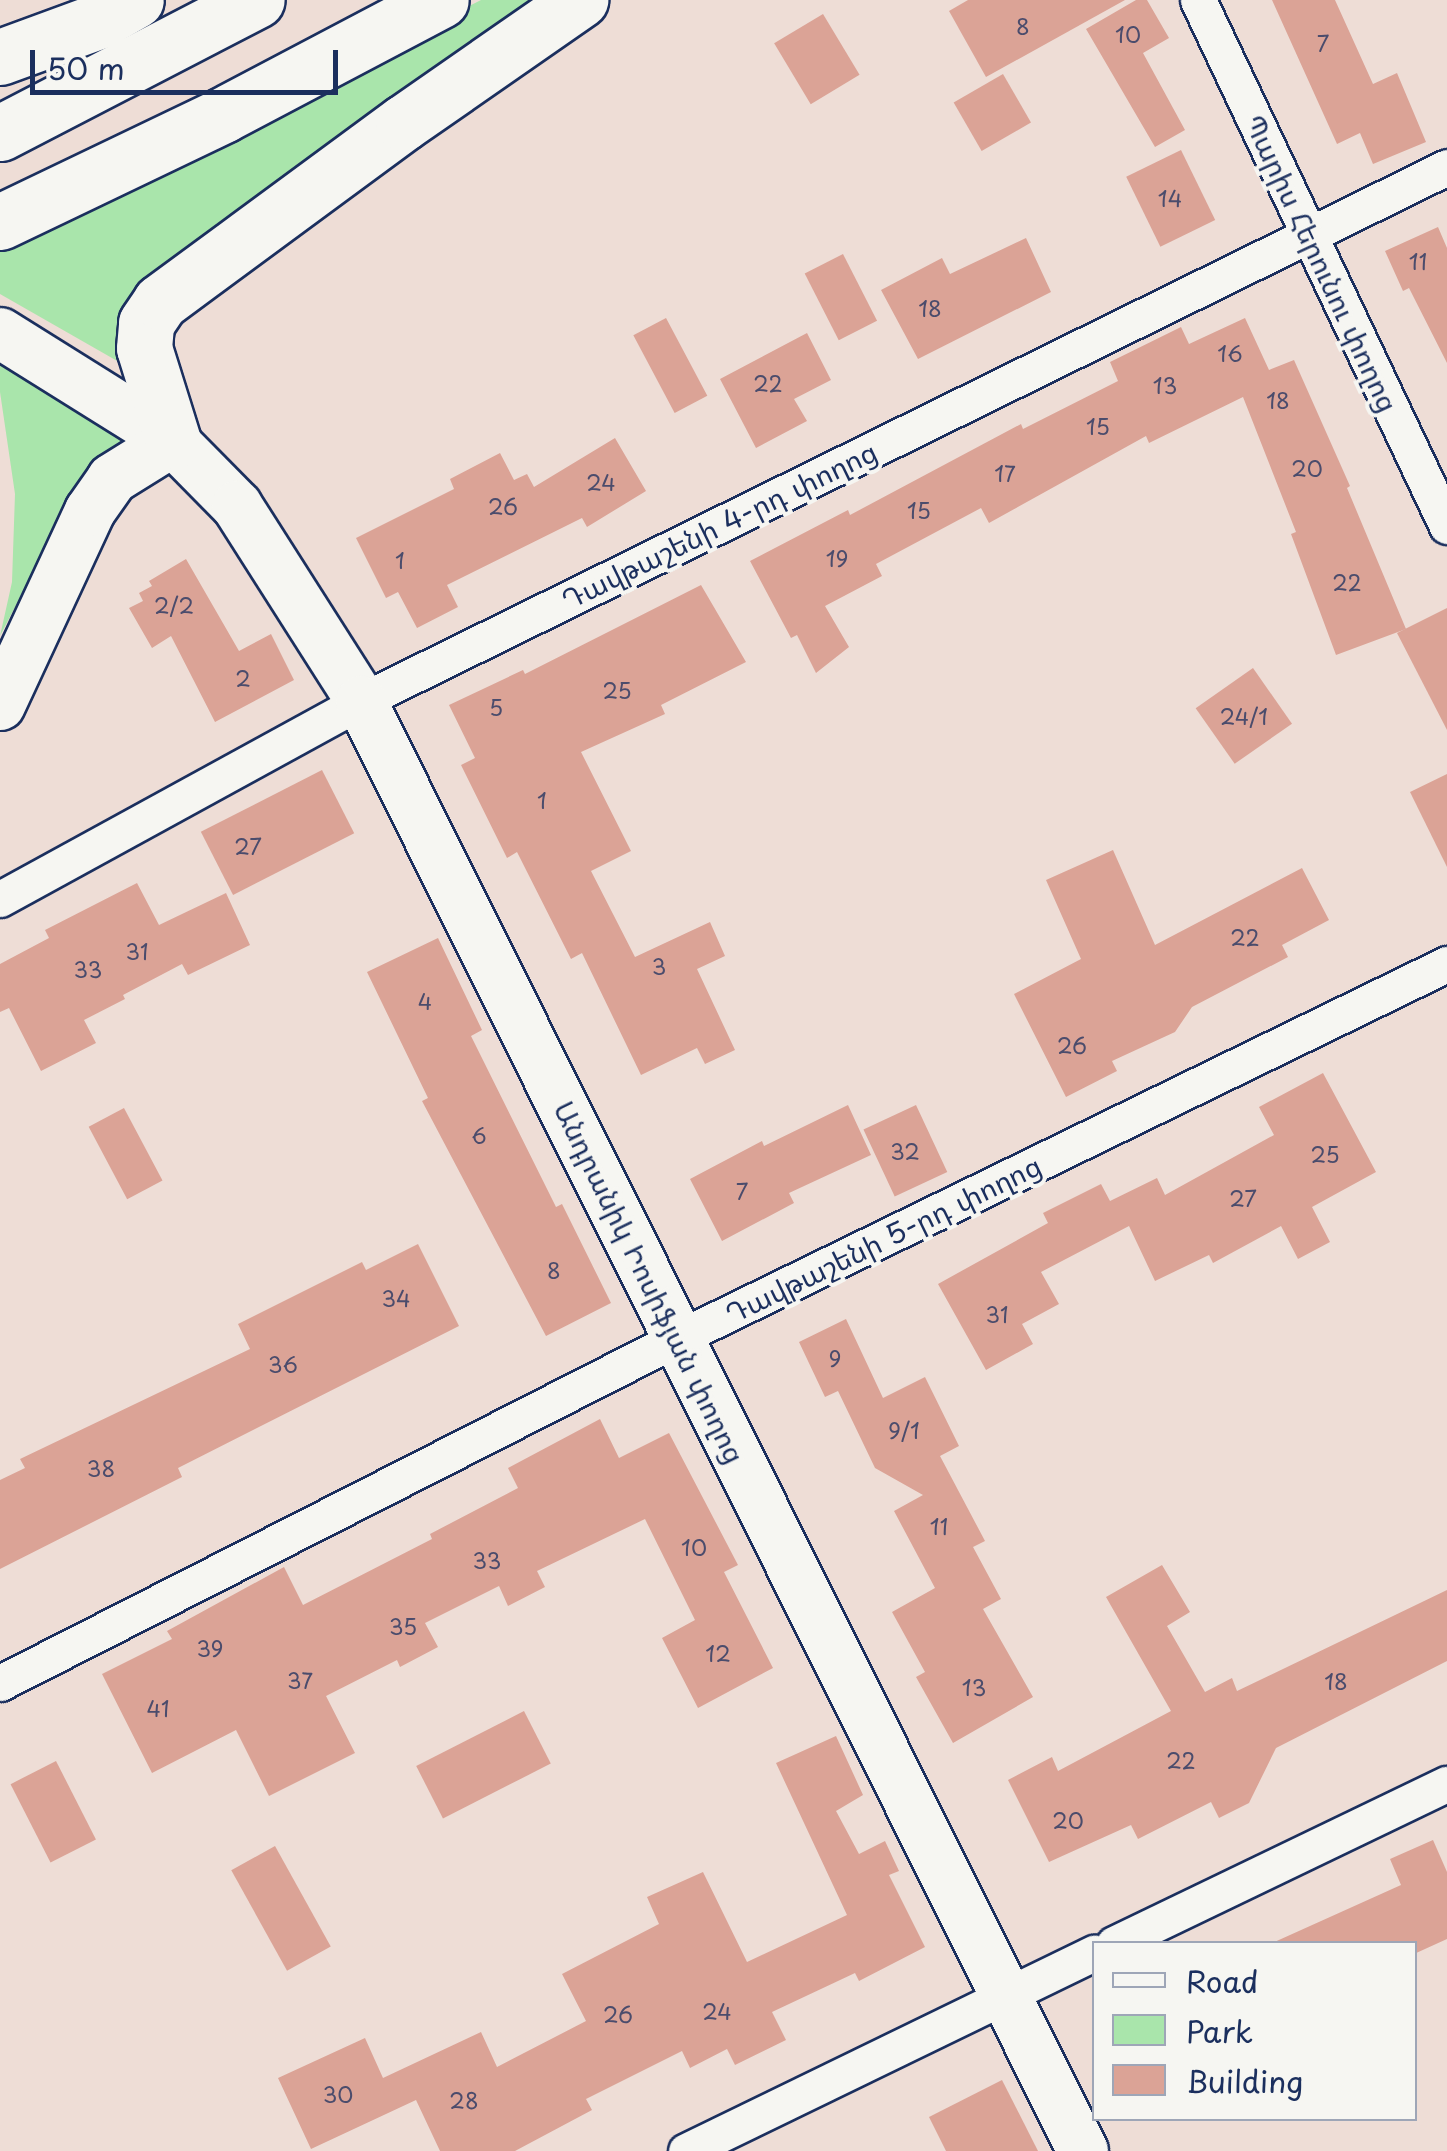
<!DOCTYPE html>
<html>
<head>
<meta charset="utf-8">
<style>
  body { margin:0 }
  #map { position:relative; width:1447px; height:2151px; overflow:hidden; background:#eeddd6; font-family:"Playpen Sans","Noto Sans Armenian",sans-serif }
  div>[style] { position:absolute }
  .green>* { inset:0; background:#a9e5ab }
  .building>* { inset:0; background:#dba396; transform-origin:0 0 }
  .roads { filter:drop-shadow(2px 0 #1b2f5e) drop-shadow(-2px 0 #1b2f5e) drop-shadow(0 2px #1b2f5e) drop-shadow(0 -2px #1b2f5e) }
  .street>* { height:35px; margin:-17.5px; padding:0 17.5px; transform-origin:17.5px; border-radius:17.5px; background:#f6f6f2 }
  .secondary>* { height:50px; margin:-25px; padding:0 25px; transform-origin:25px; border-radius:25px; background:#f6f6f2 }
  .primary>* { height:55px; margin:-27.5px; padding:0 27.5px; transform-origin:27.5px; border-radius:27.5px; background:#f6f6f2 }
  span { translate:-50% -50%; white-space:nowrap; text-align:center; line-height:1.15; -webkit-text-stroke:8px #f6f6f2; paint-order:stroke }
  .number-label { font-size:22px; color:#4b4c6c }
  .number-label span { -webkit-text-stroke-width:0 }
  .street-label { font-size:28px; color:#1b2f5e }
  .legend { position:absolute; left:1092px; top:1941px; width:325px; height:180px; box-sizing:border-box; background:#f6f6f2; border:2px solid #9ea6b7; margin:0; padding:12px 18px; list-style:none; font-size:30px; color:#1b2f5e }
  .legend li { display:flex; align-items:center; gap:20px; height:50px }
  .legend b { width:50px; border:2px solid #9ea6b7 }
  .scale { position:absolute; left:30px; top:50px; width:308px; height:45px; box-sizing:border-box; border:5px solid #1b2f5e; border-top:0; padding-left:12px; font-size:30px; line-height:35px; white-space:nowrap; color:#1b2f5e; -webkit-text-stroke:8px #f6f6f2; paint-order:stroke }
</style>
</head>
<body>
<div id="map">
  <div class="green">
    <div style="clip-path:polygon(481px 0,550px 0,197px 250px,133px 370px,0 294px,0 246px)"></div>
    <div style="clip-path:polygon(0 353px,145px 437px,74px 493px,0 636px,12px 582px,15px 494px,0 392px)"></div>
  </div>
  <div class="building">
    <div style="clip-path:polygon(968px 0,1125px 0,986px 77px,949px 11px)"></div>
    <div style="clip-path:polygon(1136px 0,1147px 0,1169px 38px,1143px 53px,1185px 130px,1155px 147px,1086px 29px)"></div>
    <div style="clip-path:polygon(1272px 0,1335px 0,1373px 84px,1397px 73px,1426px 142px,1373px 164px,1360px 133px,1337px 144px)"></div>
    <div style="left:823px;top:14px;width:71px;height:57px;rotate:59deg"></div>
    <div style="left:1003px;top:74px;width:56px;height:57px;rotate:60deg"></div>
    <div style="left:1181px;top:150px;width:78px;height:61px;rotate:64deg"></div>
    <div style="clip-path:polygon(1438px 227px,1447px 248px,1447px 363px,1409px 288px,1403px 291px,1385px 251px)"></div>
    <div style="clip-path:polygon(1026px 238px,1051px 292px,918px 359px,881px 290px,942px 258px,950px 274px)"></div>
    <div style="left:843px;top:254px;width:75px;height:43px;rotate:63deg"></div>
    <div style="left:666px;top:318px;width:88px;height:37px;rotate:62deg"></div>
    <div style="clip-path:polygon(1245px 318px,1269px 370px,1294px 360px,1350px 486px,1347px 488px,1406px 629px,1336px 655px,1291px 534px,1296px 532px,1243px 397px,1149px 443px,1146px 436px,989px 523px,981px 508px,876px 564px,882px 576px,825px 606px,849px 647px,816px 673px,797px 635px,791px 638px,750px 561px,848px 510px,850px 515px,1021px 424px,1023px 429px,1118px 381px,1110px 362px,1181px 327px,1189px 344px)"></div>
    <div style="clip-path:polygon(807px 333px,831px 380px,794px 399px,807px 421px,756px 448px,720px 379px)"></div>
    <div style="clip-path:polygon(615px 438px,646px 491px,587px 527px,582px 518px,447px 585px,458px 607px,417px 628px,398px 592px,386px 598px,356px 538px,454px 489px,450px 479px,500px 453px,514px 480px,527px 474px,534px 487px)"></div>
    <div style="clip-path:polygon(186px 559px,239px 651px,271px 634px,294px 680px,215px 722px,171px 636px,152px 648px,129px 608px,143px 601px,139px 593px,152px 586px,149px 581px)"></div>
    <div style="clip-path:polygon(701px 585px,746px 662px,661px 705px,665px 714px,581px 752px,631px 851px,591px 871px,635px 957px,710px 922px,725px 956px,697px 969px,735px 1050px,705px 1064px,697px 1048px,641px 1075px,582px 953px,571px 959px,517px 852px,507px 858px,461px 765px,475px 758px,449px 705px,523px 670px,525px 674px)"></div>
    <div style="clip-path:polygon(1447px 608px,1447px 730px,1397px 633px)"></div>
    <div style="left:1253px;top:668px;width:68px;height:70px;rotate:55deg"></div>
    <div style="left:322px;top:770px;width:71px;height:136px;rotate:63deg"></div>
    <div style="clip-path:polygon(1447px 774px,1447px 867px,1410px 792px)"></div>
    <div style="clip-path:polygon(1113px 850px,1155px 945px,1302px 868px,1329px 920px,1282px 945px,1288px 957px,1192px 1007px,1175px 1032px,1112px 1061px,1117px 1071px,1066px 1097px,1014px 994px,1081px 959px,1046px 880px)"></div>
    <div style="clip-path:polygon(137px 883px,159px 925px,226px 893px,250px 945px,188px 975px,182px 964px,123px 995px,125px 999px,84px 1020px,96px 1043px,41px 1071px,9px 1008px,0 1012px,0 964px,49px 938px,45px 930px)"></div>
    <div style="clip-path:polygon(438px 938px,482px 1030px,471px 1036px,556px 1207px,562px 1204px,611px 1303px,546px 1336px,422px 1101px,428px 1098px,367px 972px)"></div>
    <div style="clip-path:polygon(1323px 1073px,1376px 1172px,1312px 1207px,1330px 1242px,1298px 1259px,1281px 1226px,1213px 1263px,1209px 1255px,1155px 1281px,1129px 1226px,1041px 1272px,1059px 1304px,1022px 1324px,1033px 1344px,986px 1370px,938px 1284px,1048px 1223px,1043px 1213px,1101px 1184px,1110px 1201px,1157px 1178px,1165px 1195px,1274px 1135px,1259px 1107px)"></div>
    <div style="clip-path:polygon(848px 1105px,871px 1155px,789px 1193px,794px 1203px,722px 1241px,690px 1179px,762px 1141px,764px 1146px)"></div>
    <div style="left:916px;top:1105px;width:74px;height:58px;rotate:65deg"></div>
    <div style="left:124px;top:1108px;width:82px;height:40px;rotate:62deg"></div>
    <div style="clip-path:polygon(418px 1244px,459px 1326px,178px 1468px,182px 1477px,0 1569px,0 1480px,25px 1468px,20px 1459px,250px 1349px,238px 1324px,362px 1262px,366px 1270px)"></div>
    <div style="clip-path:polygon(846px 1319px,883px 1398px,925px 1377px,959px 1446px,940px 1456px,985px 1541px,973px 1547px,1001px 1599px,983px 1609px,1033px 1697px,953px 1743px,916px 1677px,925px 1672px,892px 1612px,935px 1588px,894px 1511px,923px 1495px,875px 1468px,838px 1391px,825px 1397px,799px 1342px)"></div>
    <div style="clip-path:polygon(600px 1419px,619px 1458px,669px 1433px,738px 1565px,724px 1572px,773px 1668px,698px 1708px,662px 1638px,695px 1620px,645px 1519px,537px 1571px,545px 1587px,508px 1606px,499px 1586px,425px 1623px,438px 1647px,400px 1667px,397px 1660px,326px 1696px,355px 1753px,269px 1796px,236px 1730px,152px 1773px,102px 1674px,172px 1639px,167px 1631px,284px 1567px,303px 1605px,432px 1539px,430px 1534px,518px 1488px,508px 1468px)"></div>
    <div style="clip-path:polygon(1162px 1565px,1190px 1612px,1167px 1626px,1205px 1692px,1232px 1678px,1237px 1691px,1447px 1590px,1447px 1661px,1276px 1748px,1249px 1803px,1219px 1818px,1211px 1802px,1138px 1839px,1131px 1825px,1049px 1862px,1008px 1780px,1052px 1757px,1058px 1771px,1171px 1711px,1106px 1597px)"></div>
    <div style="left:524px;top:1711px;width:59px;height:121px;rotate:63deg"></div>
    <div style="clip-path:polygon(836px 1736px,863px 1795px,836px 1811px,859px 1854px,885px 1841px,899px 1871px,889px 1875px,925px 1947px,859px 1981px,855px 1973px,772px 2012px,786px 2040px,735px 2065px,727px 2049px,690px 2068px,682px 2051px,586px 2099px,592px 2110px,515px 2151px,440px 2151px,416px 2100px,311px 2149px,278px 2078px,365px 2038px,383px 2078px,481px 2032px,497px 2067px,586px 2021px,562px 1974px,659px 1924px,647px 1897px,703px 1872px,747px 1962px,847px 1915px,776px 1763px)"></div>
    <div style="left:56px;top:1761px;width:88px;height:51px;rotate:63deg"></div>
    <div style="clip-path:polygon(1433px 1840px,1447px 1872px,1447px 1939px,1414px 1954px,1414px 1944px,1270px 1944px,1401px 1885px,1390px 1859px)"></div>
    <div style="left:275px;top:1846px;width:115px;height:50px;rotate:61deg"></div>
    <div style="clip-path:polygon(1002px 2080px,1038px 2151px,946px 2151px,929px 2117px)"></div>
  </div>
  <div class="roads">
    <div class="street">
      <div style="left:1198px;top:0;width:582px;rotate:64.67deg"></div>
      <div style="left:0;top:899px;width:412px;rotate:-28.7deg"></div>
      <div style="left:361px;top:701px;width:1210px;rotate:-26.18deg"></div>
      <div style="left:0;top:1683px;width:761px;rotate:-26.97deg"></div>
      <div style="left:678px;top:1338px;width:855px;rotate:-25.94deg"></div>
      <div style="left:1114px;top:1944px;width:369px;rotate:-25.7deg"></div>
      <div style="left:686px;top:2151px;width:454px;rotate:-25.9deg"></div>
    </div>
    <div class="secondary">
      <div style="left:0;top:333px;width:204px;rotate:32deg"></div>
      <div style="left:173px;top:441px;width:91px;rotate:45.4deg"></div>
      <div style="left:237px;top:506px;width:231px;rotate:57.5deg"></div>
      <div style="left:361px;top:701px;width:1620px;rotate:63.53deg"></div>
      <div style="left:0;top:705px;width:214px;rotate:-65.1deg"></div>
      <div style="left:90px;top:511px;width:39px;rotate:-55deg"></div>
      <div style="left:112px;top:479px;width:72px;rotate:-31.9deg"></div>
    </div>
    <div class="primary">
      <div style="left:0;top:57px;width:108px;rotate:-20.1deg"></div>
      <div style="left:101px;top:20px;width:40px;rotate:-29.7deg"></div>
      <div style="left:0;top:133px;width:289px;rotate:-27.4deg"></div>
      <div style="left:0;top:222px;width:247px;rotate:-25.6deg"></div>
      <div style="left:223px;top:115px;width:246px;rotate:-27.8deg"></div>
      <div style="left:173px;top:441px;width:97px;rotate:-107.3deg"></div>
      <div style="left:144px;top:348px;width:25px;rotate:-85deg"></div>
      <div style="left:146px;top:323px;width:25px;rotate:-56deg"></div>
      <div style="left:160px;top:302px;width:302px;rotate:-36.4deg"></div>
      <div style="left:403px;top:123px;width:216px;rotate:-34.8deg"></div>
    </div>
  </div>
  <div class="number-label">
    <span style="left:1023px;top:26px">8</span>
    <span style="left:1128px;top:34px">10</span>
    <span style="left:1323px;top:43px">7</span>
    <span style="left:1170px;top:198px">14</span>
    <span style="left:1418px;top:261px">11</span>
    <span style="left:930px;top:308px">18</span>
    <span style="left:1230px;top:353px">16</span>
    <span style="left:768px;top:383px">22</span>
    <span style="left:1165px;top:385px">13</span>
    <span style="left:1278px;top:400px">18</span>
    <span style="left:1098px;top:426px">15</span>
    <span style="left:1307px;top:468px">20</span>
    <span style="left:1005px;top:473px">17</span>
    <span style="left:601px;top:482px">24</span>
    <span style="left:503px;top:506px">26</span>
    <span style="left:919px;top:510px">15</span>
    <span style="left:837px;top:558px">19</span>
    <span style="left:400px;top:560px">1</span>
    <span style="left:1347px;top:582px">22</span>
    <span style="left:174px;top:605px">2/2</span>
    <span style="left:243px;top:678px">2</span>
    <span style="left:617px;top:690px">25</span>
    <span style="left:496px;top:707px">5</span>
    <span style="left:1244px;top:716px">24/1</span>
    <span style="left:542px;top:800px">1</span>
    <span style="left:248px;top:846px">27</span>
    <span style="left:1245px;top:937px">22</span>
    <span style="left:137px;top:951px">31</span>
    <span style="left:659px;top:966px">3</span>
    <span style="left:88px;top:969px">33</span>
    <span style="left:425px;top:1001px">4</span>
    <span style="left:1072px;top:1045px">26</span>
    <span style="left:479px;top:1135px">6</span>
    <span style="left:905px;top:1151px">32</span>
    <span style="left:1325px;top:1154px">25</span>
    <span style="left:742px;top:1191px">7</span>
    <span style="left:1243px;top:1198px">27</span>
    <span style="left:554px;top:1270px">8</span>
    <span style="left:396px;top:1298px">34</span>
    <span style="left:997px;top:1314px">31</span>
    <span style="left:835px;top:1358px">9</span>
    <span style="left:283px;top:1364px">36</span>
    <span style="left:904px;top:1430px">9/1</span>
    <span style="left:101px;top:1468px">38</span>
    <span style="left:939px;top:1526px">11</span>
    <span style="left:694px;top:1547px">10</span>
    <span style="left:487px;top:1560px">33</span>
    <span style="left:403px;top:1626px">35</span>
    <span style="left:210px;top:1648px">39</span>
    <span style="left:718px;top:1653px">12</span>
    <span style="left:300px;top:1680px">37</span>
    <span style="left:1336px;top:1681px">18</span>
    <span style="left:974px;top:1687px">13</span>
    <span style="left:158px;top:1708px">41</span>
    <span style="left:1181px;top:1760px">22</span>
    <span style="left:1068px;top:1820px">20</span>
    <span style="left:717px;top:2011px">24</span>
    <span style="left:618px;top:2014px">26</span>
    <span style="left:338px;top:2094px">30</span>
    <span style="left:464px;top:2100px">28</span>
  </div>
  <div class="street-label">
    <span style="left:1322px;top:263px;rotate:65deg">Պարիս Հերունու փողոց</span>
    <span style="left:719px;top:525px;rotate:-26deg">Դավթաշենի 4-րդ փողոց</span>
    <span style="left:883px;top:1239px;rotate:-26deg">Դավթաշենի 5-րդ փողոց</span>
    <span style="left:650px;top:1282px;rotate:64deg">Անդրանիկ Իոսիֆյան փողոց</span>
  </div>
  <ul class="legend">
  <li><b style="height:12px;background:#f6f6f2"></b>Road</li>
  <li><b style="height:28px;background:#a9e5ab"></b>Park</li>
  <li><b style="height:28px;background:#dba396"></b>Building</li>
  </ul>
  <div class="scale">50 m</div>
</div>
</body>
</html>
